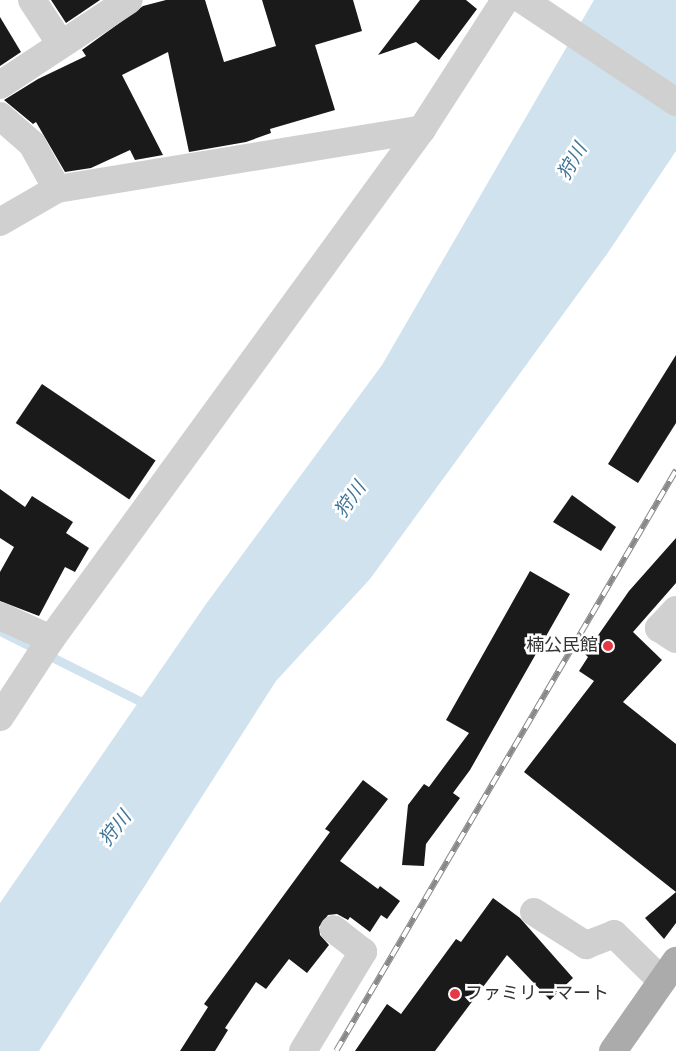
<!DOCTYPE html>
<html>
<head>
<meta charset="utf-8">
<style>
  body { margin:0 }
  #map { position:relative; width:676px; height:1051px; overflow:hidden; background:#fff; font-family:"Alegreya Sans","Noto Sans JP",sans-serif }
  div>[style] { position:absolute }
  .water>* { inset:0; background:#cfe2ee }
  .stream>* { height:9px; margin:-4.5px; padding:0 4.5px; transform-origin:4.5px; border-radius:4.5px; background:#cfe2ee }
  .building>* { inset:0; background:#1a1a1a; transform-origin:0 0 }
  .minor>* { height:28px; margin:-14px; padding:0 14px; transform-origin:14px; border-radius:14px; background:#d0d0d0 }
  .major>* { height:28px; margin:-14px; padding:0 14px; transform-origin:14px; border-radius:14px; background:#ababab }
  .rail>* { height:5.5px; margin-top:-2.75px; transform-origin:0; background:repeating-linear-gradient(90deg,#fff 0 11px,#888 0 22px); box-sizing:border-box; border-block:1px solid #888 }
  .dots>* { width:14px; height:14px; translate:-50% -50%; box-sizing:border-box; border:2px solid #fff; border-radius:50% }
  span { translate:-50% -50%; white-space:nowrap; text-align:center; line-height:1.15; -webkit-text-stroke:5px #fff; paint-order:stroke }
  .poi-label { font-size:18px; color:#333 }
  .right { translate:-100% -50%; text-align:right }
  .left { translate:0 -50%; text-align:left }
  .water-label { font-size:19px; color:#3f7597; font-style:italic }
</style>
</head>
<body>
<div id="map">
  <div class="water">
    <div style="clip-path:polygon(594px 0,676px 0,676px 151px,607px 254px,370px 579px,276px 681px,39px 1051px,0 1051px,0 903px,206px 604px,382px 365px)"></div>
  </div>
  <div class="stream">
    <div style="left:0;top:631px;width:168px;rotate:26.6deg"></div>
  </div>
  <div class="building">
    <div style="clip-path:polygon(51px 0,100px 0,66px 23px)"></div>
    <div style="clip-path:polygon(166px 0,205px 0,224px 62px,276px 46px,262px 0,353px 0,362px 31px,315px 45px,335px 110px,270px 129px,271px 133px,246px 142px,189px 152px,168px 52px,122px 75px,163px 155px,135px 160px,130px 150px,91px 168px,65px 172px,36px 122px,33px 124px,4px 100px,38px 79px,86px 56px,82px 50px,143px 6px)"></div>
    <div style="clip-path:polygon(420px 0,466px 0,477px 9px,439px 60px,416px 42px,378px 55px)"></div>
    <div style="clip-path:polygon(0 17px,21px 52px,0 66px)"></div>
    <div style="clip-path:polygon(676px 355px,676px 423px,638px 483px,608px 464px)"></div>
    <div style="left:42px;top:384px;width:137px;height:47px;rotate:34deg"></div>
    <div style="clip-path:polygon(0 489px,25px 507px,32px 496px,73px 522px,66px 533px,89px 548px,75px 572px,65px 567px,39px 616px,0 601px,0 572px,14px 547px,0 538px)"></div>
    <div style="clip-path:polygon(572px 495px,616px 527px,601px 551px,553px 522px)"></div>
    <div style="clip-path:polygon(676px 538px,676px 583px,633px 632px,662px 660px,623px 702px,676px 744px,676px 892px,524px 772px,594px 681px,579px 671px,588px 657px,585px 654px,629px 591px)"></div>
    <div style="clip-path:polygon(530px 571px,570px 594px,470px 770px,453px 793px,460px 798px,426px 844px,424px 866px,402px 865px,408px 805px,424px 784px,429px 787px,469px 733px,446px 720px)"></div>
    <div style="clip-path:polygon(363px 780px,388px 799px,340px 861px,378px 889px,380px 886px,400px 901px,387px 919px,381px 915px,370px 932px,350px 917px,348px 920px,337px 914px,328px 915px,319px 927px,320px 935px,329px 945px,307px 973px,289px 959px,266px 989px,256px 982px,225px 1028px,228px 1030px,215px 1051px,180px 1051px,208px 1007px,204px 1004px,330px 832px,325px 829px)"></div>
    <div style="clip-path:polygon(676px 892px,676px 923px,664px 939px,645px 918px)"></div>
    <div style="clip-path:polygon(493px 898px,520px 918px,573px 978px,550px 1000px,507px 955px,435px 1051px,355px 1051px,387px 1004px,401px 1014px,456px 939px,461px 942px)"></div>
  </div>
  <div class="minor">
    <div style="left:32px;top:0;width:51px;rotate:56.9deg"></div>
    <div style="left:523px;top:0;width:184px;rotate:33.7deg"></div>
    <div style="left:0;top:85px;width:154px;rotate:-33.4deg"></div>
    <div style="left:0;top:116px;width:43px;rotate:41.2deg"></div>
    <div style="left:32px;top:144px;width:51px;rotate:60.9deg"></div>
    <div style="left:0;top:222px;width:66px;rotate:-30.1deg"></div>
    <div style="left:57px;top:189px;width:370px;rotate:-9.3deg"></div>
    <div style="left:676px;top:610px;width:25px;rotate:133deg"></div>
    <div style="left:659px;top:628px;width:20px;rotate:33deg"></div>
    <div style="left:0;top:616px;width:56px;rotate:24.3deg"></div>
    <div style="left:0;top:717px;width:93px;rotate:-56.8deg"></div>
    <div style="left:51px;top:639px;width:631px;rotate:-53.97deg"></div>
    <div style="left:422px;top:129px;width:153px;rotate:-57.2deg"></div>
    <div style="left:534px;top:912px;width:62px;rotate:32.4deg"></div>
    <div style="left:586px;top:945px;width:30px;rotate:-21deg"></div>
    <div style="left:614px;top:934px;width:67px;rotate:44.4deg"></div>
    <div style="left:303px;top:1051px;width:116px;rotate:-58.8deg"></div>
    <div style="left:363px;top:952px;width:37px;rotate:-142deg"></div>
  </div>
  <div class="major">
    <div style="left:613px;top:1051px;width:110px;rotate:-55deg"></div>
  </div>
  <div class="rail">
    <div style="left:336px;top:1051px;width:673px;rotate:-59.66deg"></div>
  </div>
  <div class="dots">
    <div style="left:608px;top:646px;background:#e63946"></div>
    <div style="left:455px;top:994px;background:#e63946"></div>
  </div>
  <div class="poi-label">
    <span class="right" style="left:598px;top:646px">楠公民館</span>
    <span class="left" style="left:465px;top:994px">ファミリーマート</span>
  </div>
  <div class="water-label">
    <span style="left:573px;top:162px;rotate:-60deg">狩川</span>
    <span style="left:351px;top:500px;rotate:-55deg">狩川</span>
    <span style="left:116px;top:829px;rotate:-52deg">狩川</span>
  </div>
</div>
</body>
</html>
